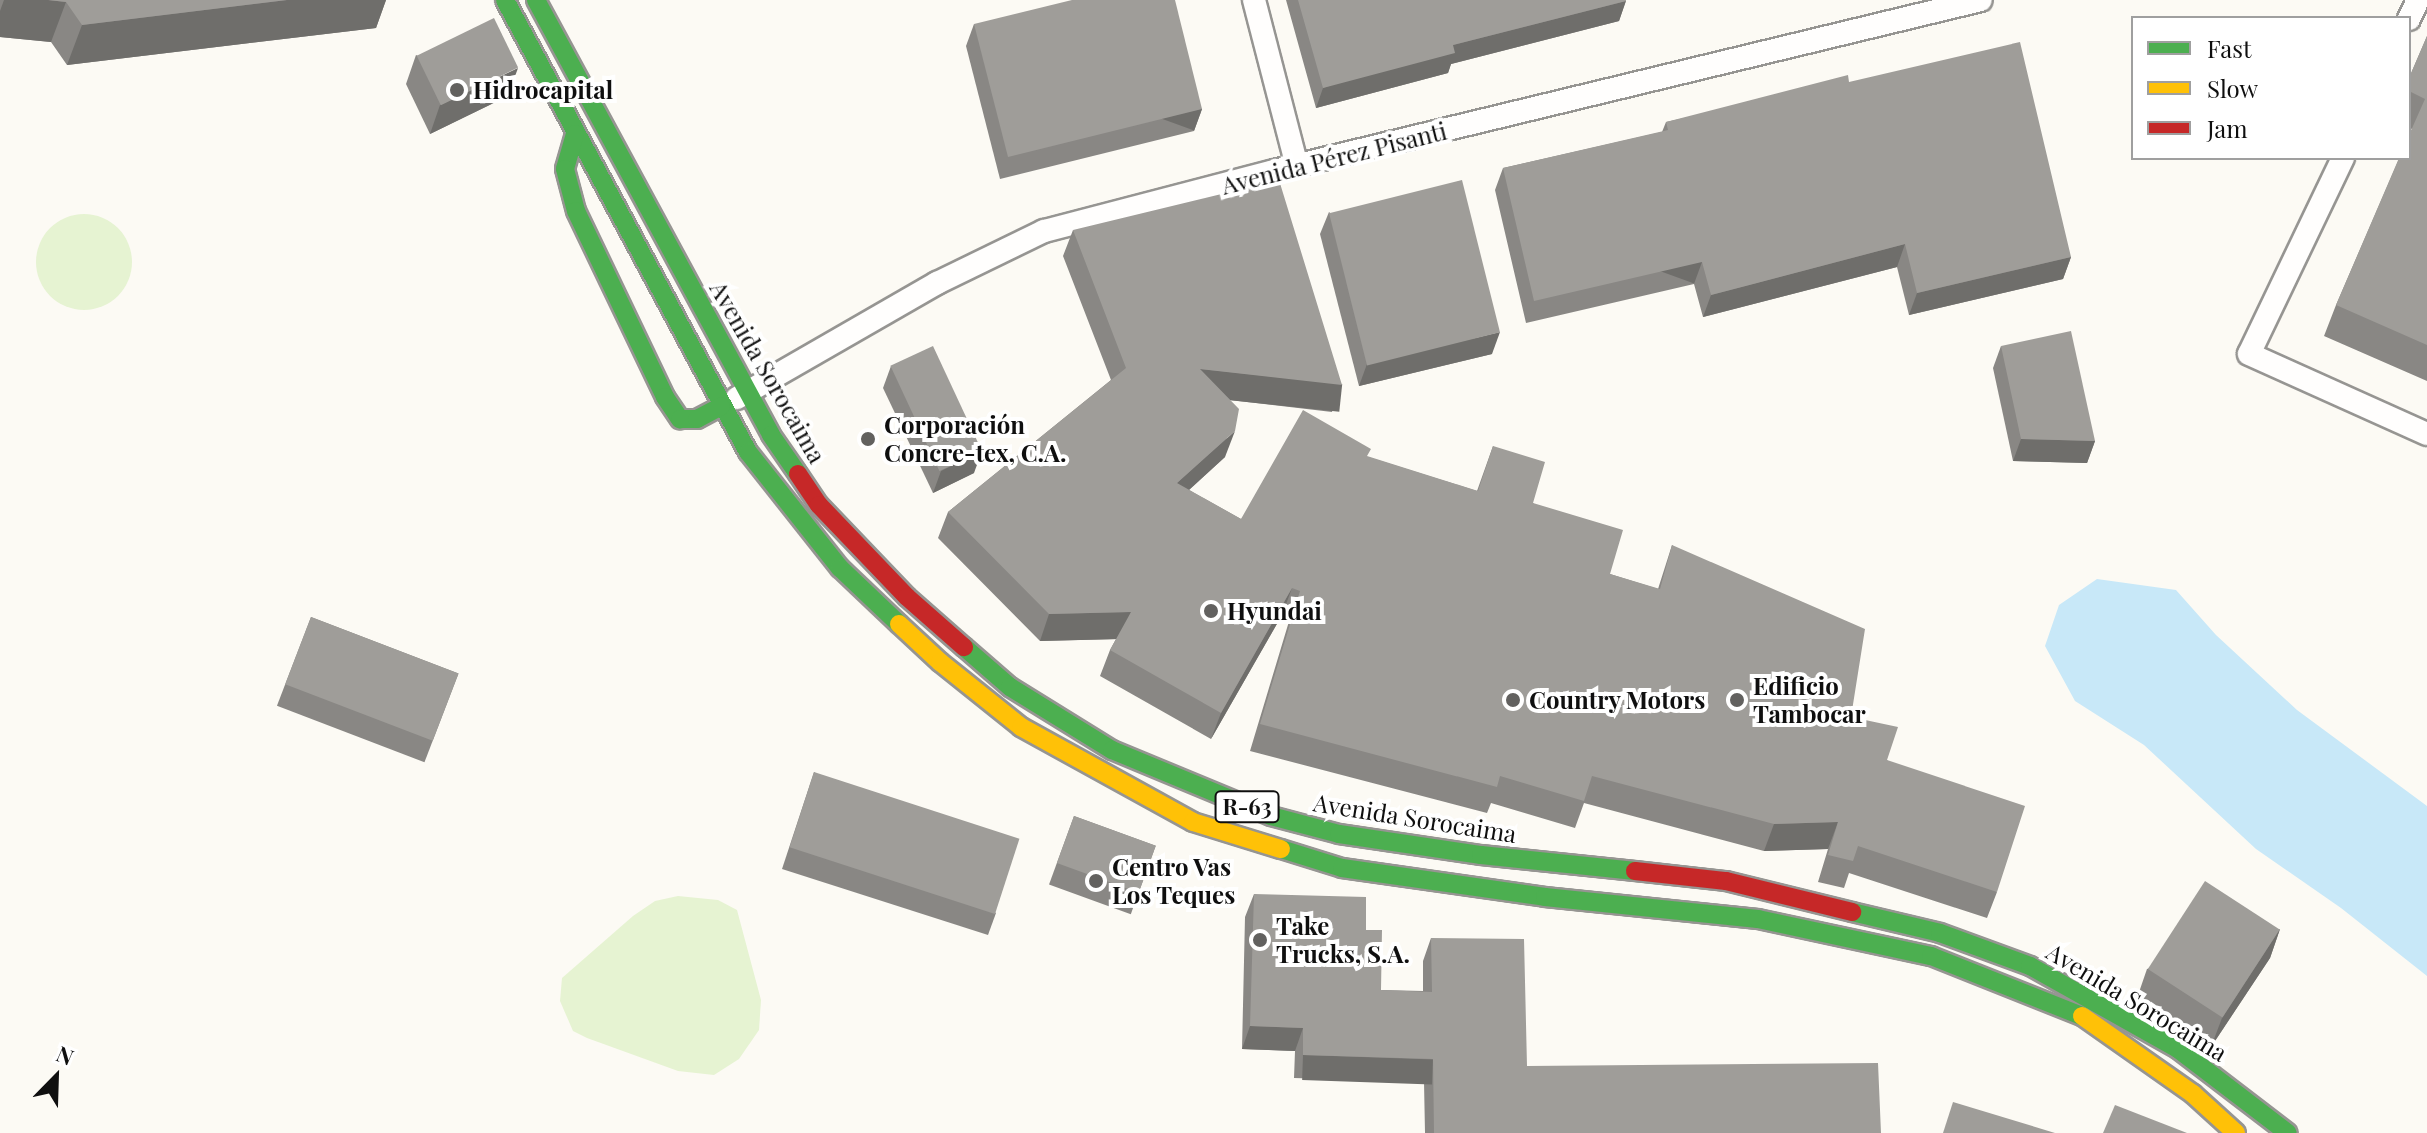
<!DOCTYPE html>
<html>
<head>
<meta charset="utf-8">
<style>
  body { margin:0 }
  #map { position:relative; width:2427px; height:1133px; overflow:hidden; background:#fcfaf4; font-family:"Playfair Display",serif }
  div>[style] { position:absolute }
  .green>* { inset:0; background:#e6f3d2 }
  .round { border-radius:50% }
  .water>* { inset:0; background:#c8e8f8 }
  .roads { filter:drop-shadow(2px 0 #969592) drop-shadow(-2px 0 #969592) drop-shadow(0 2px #969592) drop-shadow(0 -2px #969592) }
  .street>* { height:22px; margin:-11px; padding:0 11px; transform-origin:11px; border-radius:11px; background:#fffefd }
  .fast>* { height:18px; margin:-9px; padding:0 9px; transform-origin:9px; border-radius:9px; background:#4caf50 }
  .slow>* { height:18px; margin:-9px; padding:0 9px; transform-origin:9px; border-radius:9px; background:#ffc107 }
  .jam>* { height:18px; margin:-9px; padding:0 9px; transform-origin:9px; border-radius:9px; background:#c62828 }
  .wall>* { inset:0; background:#898784; transform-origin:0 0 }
  .shaded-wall>* { inset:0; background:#6f6e6b; transform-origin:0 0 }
  .building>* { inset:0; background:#9f9d99; transform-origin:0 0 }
  .dots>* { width:22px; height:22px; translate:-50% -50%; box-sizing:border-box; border:4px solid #fff; border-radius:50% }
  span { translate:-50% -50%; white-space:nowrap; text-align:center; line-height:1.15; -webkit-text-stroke:8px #fff; paint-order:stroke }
  .shield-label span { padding:2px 6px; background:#fff; border:2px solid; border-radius:6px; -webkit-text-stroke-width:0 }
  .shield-label { font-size:22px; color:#0f0f0f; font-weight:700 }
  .poi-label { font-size:24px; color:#0f0f0f; font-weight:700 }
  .left { translate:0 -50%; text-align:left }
  .street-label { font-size:24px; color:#0f0f0f }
  .legend { position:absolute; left:2131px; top:16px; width:280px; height:144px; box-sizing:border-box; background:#fff; border:2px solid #9f9f9f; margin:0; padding:10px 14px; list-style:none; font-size:24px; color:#0f0f0f }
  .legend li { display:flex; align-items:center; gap:16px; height:40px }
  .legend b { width:40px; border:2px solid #9f9f9f }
  .north { position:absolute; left:16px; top:1037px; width:80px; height:80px; -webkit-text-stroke:6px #fff; paint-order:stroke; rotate:23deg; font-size:22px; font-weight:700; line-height:32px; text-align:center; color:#0f0f0f }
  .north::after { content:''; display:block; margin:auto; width:28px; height:36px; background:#0f0f0f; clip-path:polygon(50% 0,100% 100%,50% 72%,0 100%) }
</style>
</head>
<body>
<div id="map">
  <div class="green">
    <div class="round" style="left:36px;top:214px;width:96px;height:96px"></div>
    <div style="clip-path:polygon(678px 896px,718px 900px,737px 910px,761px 1000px,759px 1030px,739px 1059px,714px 1075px,678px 1071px,587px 1038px,573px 1031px,560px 1001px,562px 978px,633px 916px,655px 901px)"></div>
  </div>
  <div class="water">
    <div style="clip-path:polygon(2097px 579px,2176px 590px,2216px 635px,2297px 710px,2427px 806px,2427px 976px,2341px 908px,2256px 849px,2144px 745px,2075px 701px,2045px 646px,2059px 605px)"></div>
  </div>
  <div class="roads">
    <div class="street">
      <div style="left:1254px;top:0;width:171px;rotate:75.5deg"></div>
      <div style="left:2409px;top:19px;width:21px;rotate:-65deg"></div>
      <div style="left:2343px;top:158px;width:217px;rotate:115.6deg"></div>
      <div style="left:2249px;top:354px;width:195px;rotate:24.2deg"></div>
      <div style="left:737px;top:398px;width:231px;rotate:-29.9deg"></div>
      <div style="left:937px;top:283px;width:119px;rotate:-25.9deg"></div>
      <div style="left:1044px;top:231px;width:238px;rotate:-14.6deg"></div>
      <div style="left:1274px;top:171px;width:727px;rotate:-13.6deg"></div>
    </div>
    <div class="fast">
      <div style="left:505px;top:0;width:513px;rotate:61.74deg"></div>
      <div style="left:748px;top:452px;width:148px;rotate:51.6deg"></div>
      <div style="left:840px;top:568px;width:81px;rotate:43.5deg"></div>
      <div style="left:536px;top:0;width:494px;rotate:61.6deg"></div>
      <div style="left:771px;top:435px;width:47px;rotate:55.3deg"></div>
      <div style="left:575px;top:134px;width:36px;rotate:106deg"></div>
      <div style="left:565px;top:169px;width:43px;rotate:75.3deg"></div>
      <div style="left:576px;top:211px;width:206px;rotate:64.4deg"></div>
      <div style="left:665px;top:397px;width:27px;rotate:56deg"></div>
      <div style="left:680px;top:419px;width:17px"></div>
      <div style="left:697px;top:419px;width:27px;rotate:-28deg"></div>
      <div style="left:964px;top:647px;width:61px;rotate:41deg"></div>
      <div style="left:1010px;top:687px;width:120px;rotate:31.7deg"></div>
      <div style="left:1112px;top:750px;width:172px;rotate:22.5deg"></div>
      <div style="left:1271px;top:816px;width:70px;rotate:14.8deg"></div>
      <div style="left:1339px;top:834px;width:144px;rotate:8.4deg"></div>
      <div style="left:1481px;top:855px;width:155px;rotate:5.9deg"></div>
      <div style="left:1281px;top:849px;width:64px;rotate:17.3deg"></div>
      <div style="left:1342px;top:868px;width:205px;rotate:8.1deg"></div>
      <div style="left:1545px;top:897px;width:214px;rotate:5.9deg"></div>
      <div style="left:1758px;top:919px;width:177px;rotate:12.1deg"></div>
      <div style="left:1931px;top:956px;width:162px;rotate:21.7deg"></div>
      <div style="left:1852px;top:912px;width:90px;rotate:13.4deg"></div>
      <div style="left:1940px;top:933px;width:96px;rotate:20.1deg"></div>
      <div style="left:2030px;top:966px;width:170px;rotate:29.3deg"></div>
      <div style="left:2178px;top:1049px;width:138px;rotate:37.4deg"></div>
    </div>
    <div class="slow">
      <div style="left:899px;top:624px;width:56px;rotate:42.8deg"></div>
      <div style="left:940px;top:662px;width:104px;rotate:38.7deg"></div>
      <div style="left:1021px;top:727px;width:196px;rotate:28.9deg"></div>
      <div style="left:1193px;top:822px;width:92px;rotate:17.1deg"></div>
      <div style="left:2082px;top:1016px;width:136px;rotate:35.1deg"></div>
      <div style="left:2193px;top:1094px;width:58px;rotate:42.2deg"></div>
    </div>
    <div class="jam">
      <div style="left:798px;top:474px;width:37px;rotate:56deg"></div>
      <div style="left:819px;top:505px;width:127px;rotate:46.3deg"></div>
      <div style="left:907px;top:597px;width:76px;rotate:41.3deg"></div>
      <div style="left:1635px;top:871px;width:92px;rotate:6.3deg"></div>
      <div style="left:1726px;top:881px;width:130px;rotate:13.8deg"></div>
    </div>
  </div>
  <div class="wall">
    <div style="clip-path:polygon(0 0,386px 0,376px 28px,67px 65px,51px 42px,0 37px)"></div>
    <div style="clip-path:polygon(1286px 0,1626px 0,1619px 21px,1451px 64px,1448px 73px,1316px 108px)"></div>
    <div style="clip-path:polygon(974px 24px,1202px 109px,1194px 131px,1000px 179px,966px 46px)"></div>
    <div style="clip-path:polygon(2427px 36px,2427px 381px,2324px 336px,2336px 305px,2412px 129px,2409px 128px,2409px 78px)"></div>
    <div style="clip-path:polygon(416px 55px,508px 96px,430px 134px,406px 84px)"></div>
    <div style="clip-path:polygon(1849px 82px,2071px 257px,2063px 279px,1909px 315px,1897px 267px,1703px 317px,1694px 284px,1526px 323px,1495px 190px,1503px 168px,1662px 132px,1666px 122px)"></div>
    <div style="clip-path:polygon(1329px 212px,1492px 354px,1359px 386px,1320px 234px)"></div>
    <div style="clip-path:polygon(1073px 230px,1342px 385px,1332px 412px,1230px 400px,1225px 457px,1189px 490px,1241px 519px,1368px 457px,1477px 491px,1493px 446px,1533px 503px,1610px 574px,1658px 589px,1672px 545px,1851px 717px,1887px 760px,1997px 892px,1987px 918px,1849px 873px,1844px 888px,1818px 882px,1828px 849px,1764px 851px,1584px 803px,1575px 828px,1491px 803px,1487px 813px,1250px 751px,1290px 618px,1282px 615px,1211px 739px,1100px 676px,1110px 650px,1116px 639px,1040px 641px,938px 538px,948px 512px,1111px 380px,1063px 256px)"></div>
    <div style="clip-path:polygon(2001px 346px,2095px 441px,2087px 463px,2013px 461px,1993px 368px)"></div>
    <div style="clip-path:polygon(891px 366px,974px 473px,933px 493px,883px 388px)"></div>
    <div style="left:311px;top:617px;width:158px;height:95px;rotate:21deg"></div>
    <div style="clip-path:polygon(814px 772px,996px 913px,988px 935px,782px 869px)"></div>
    <div style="left:1074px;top:816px;width:87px;height:73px;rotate:20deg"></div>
    <div style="clip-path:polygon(1254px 894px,1366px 930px,1381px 990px,1423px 991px,1423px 961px,1431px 938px,1527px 1066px,1881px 1133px,1425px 1133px,1424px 1082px,1294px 1078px,1295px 1051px,1242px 1049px,1245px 917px)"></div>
    <div style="clip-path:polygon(2280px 929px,2270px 958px,2211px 1047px,2137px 998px,2147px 969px)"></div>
  </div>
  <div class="shaded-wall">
    <div style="clip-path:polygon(4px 0,48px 0,66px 2px,51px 42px,0 37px,0 11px)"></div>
    <div style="clip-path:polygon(287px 0,386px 0,376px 28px,67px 65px,82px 25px)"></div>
    <div style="clip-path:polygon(1626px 1px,1619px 21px,1451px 64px,1448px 73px,1316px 108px,1323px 88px,1453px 45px)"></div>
    <div style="clip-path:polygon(518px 68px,508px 96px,430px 134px,440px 105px)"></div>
    <div style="left:1202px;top:109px;width:23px;height:200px;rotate:110deg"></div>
    <div style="clip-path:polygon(1905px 244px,1897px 267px,1703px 317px,1711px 295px)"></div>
    <div style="clip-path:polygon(2071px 257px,2063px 279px,1909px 315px,1917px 293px)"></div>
    <div style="left:1702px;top:262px;width:23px;height:172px;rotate:110deg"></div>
    <div style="clip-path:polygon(1500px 332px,1492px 354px,1359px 386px,1367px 364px)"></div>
    <div style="left:1200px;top:369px;width:143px;height:28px;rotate:6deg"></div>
    <div style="clip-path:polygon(1235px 431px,1225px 457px,1167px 510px,1177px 483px)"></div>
    <div style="clip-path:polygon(2021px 439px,2095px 441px,2087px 463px,2013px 461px)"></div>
    <div style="clip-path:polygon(982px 451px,974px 473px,933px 493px,941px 471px)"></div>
    <div style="clip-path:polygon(1292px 588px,1282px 615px,1211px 739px,1221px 713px)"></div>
    <div style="clip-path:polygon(1131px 612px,1121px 639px,1040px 641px,1049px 614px)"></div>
    <div style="clip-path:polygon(1838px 822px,1828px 849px,1764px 851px,1774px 824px)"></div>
    <div style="clip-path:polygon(2280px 929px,2270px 958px,2211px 1047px,2222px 1018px)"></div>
    <div style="clip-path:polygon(1250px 1026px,1303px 1028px,1295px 1051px,1242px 1049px)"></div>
    <div style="left:1303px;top:1055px;width:130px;height:25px;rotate:2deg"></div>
  </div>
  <div class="building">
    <div style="clip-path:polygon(48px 0,287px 0,82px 25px,66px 2px)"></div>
    <div style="clip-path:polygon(1072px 0,1175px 0,1202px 109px,1008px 157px,974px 24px)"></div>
    <div style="clip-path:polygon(1298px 0,1626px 0,1626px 1px,1453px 45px,1455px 53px,1323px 88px)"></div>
    <div style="left:494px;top:18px;width:55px;height:86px;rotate:64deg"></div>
    <div style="clip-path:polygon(2427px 36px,2427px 345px,2336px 305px,2399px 158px,2409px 158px,2409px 135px,2425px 99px,2409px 91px,2409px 78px)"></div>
    <div style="clip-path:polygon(2020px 42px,2071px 257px,1917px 293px,1905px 244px,1711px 295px,1702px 262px,1534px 301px,1503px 168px,1668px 130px,1666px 122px,1848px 75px,1849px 82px)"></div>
    <div style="clip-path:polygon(1279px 180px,1342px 385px,1200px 369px,1239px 409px,1235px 431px,1177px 483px,1241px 519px,1303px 410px,1371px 449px,1367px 456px,1478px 491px,1493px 446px,1545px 462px,1533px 503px,1623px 530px,1610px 574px,1660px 589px,1672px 545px,1865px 629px,1851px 717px,1898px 727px,1887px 760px,2025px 806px,1997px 892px,1858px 846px,1853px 861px,1828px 855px,1838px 822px,1774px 824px,1592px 776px,1584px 801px,1500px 776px,1497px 787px,1260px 724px,1300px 591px,1292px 588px,1221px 713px,1110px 650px,1131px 612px,1049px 614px,948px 512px,1126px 368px,1073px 230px)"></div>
    <div style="left:1462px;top:180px;width:157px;height:137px;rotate:76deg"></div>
    <div style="clip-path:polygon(2071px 331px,2095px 441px,2021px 439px,2001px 346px)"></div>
    <div style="left:933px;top:346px;width:116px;height:47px;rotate:65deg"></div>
    <div style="left:311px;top:617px;width:158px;height:72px;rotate:21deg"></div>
    <div style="left:814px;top:772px;width:216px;height:79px;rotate:18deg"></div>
    <div style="left:1074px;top:816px;width:87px;height:50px;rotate:20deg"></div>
    <div style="left:2205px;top:881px;width:89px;height:105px;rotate:33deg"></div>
    <div style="clip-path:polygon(1254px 894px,1366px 897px,1366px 930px,1382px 930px,1381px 990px,1432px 992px,1431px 938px,1524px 939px,1527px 1066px,1878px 1063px,1881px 1133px,1434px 1133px,1433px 1059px,1303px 1055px,1303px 1028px,1250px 1026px)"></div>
    <div style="clip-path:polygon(1953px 1102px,2055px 1133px,1943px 1133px)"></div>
    <div style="clip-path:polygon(2115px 1105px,2187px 1133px,2103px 1133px)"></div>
  </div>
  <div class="dots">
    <div style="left:457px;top:90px;background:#62615f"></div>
    <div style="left:868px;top:439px;background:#62615f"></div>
    <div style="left:1211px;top:611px;background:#62615f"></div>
    <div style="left:1513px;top:700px;background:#62615f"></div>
    <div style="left:1737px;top:700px;background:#62615f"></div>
    <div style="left:1096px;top:881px;background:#62615f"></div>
    <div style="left:1260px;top:940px;background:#62615f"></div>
  </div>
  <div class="shield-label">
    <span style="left:1247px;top:807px">R-63</span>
  </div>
  <div class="poi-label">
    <span class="left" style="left:473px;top:90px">Hidrocapital</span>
    <span class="left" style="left:884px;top:439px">Corporación<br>Concre-tex, C.A.</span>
    <span class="left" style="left:1227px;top:611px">Hyundai</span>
    <span class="left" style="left:1753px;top:700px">Edificio<br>Tambocar</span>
    <span class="left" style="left:1529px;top:700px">Country Motors</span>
    <span class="left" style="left:1112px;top:881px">Centro Vas<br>Los Teques</span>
    <span class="left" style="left:1276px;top:940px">Take<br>Trucks, S.A.</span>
  </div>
  <div class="street-label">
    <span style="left:1334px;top:158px;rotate:-14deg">Avenida Pérez Pisanti</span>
    <span style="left:768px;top:372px;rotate:60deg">Avenida Sorocaima</span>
    <span style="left:1415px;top:818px;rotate:9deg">Avenida Sorocaima</span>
    <span style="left:2137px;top:1002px;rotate:31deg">Avenida Sorocaima</span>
  </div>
  <ul class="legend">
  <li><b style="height:10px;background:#4caf50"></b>Fast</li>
  <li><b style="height:10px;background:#ffc107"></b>Slow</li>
  <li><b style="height:10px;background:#c62828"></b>Jam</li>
  </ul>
  <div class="north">N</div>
</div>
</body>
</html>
